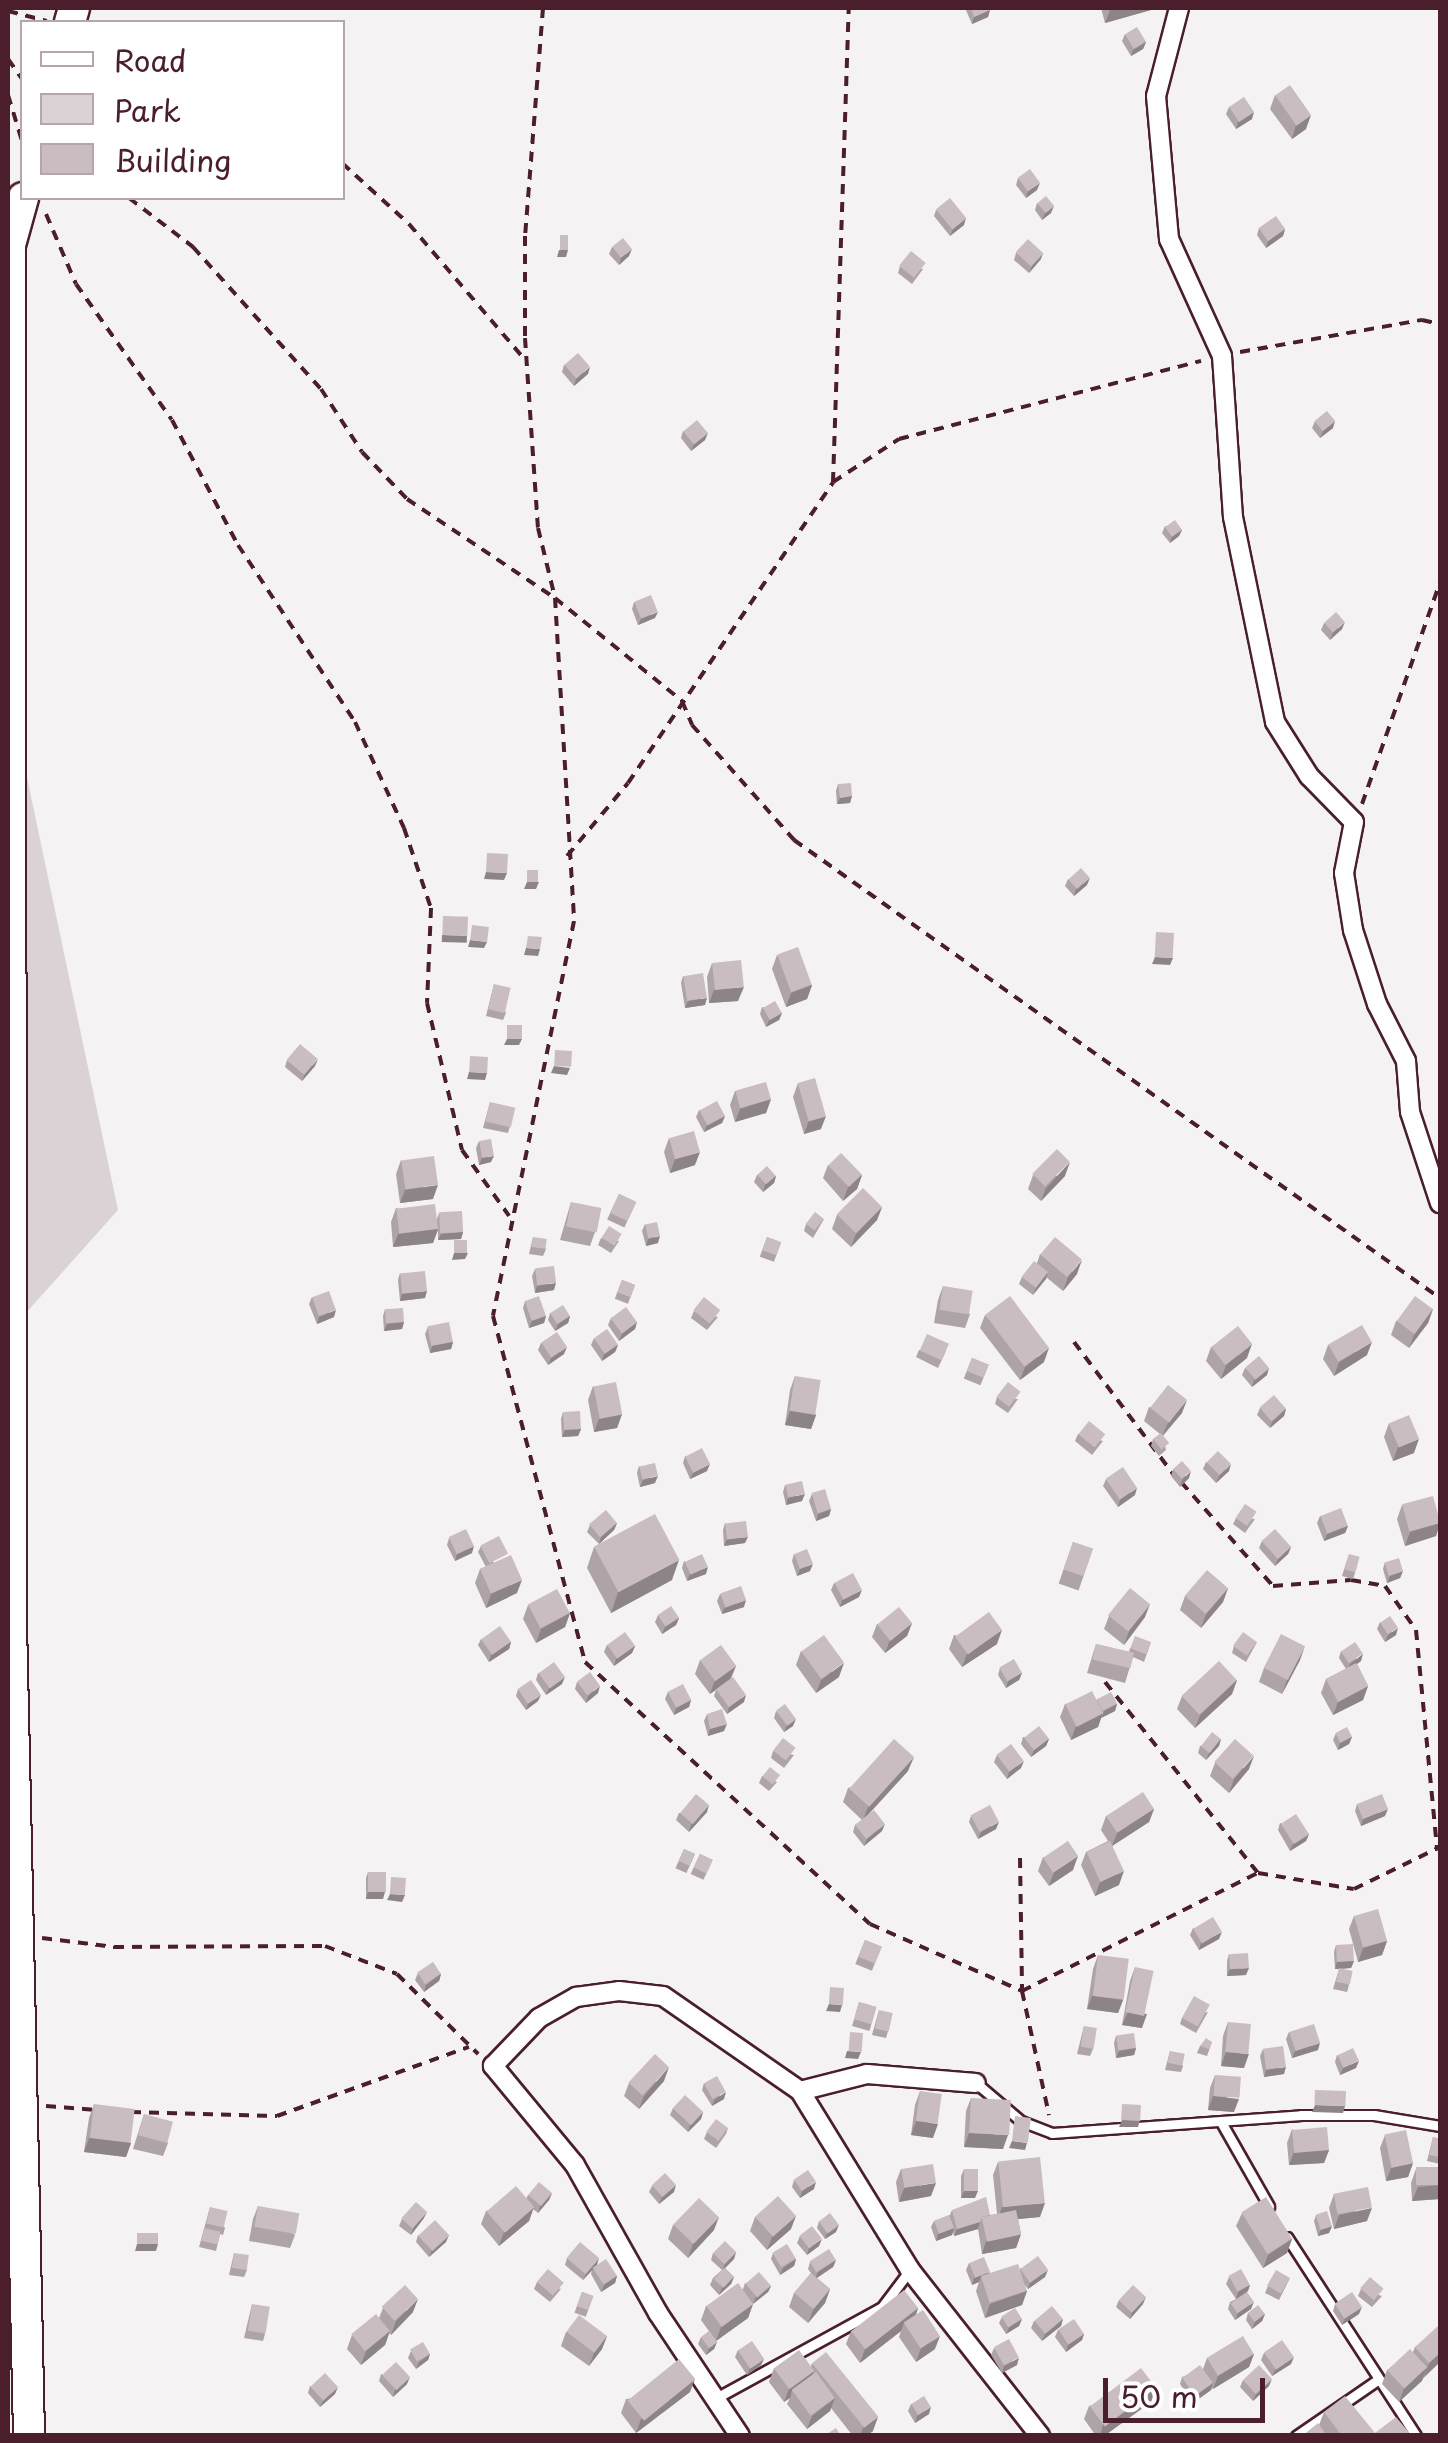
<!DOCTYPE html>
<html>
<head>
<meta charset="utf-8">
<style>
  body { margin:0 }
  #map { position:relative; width:1448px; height:2443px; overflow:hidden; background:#f4f2f2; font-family:"Playpen Sans",sans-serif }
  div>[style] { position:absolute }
  .green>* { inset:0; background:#dbd2d5 }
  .path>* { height:4px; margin-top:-2px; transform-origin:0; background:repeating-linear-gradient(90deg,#4a1f2b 0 10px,transparent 0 18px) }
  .roads { filter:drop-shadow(2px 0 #4a1f2b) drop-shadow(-2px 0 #4a1f2b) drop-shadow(0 2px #4a1f2b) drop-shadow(0 -2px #4a1f2b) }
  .lane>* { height:9px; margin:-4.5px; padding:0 4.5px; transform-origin:4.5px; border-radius:4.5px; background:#fff }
  .street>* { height:18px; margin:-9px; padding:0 9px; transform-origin:9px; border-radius:9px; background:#fff }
  .highway>* { height:30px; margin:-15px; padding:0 15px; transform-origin:15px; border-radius:15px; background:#fff }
  .wall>* { inset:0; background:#aea3a6; transform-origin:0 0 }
  .shaded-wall>* { inset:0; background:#8d8487; transform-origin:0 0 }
  .building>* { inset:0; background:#cabdc1; transform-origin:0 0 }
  span { translate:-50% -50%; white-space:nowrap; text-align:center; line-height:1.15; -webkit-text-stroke:8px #fff; paint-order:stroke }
  .frame { position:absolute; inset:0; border:10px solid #4a1f2b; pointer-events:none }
  .legend { position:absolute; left:20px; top:20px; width:325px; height:180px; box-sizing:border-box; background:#fff; border:2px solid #b7a5aa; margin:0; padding:12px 18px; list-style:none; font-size:30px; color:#4a1f2b }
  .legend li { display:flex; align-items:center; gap:20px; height:50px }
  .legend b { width:50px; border:2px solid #b7a5aa }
  .scale { position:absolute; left:1103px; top:2378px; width:162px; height:45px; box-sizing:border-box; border:5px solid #4a1f2b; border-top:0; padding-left:12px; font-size:30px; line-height:35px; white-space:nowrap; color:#4a1f2b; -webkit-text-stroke:8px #fff; paint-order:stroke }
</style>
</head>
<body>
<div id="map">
  <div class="green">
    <div style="clip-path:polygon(8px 687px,118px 1210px,8px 1333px)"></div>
  </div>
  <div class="path">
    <div style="left:543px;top:8px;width:229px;rotate:94.5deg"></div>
    <div style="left:525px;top:236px;width:102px;rotate:90deg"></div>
    <div style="left:525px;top:338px;width:190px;rotate:86.1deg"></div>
    <div style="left:538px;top:528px;width:72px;rotate:76.3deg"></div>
    <div style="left:555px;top:598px;width:324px;rotate:86.6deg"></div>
    <div style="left:574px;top:921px;width:403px;rotate:101.6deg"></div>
    <div style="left:493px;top:1316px;width:358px;rotate:75.1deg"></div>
    <div style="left:585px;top:1662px;width:387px;rotate:42.6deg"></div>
    <div style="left:870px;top:1924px;width:166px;rotate:23.8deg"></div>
    <div style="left:1022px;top:1991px;width:264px;rotate:-26.6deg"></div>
    <div style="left:1258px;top:1873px;width:97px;rotate:9.5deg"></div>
    <div style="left:1354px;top:1889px;width:96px;rotate:-26deg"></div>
    <div style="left:8px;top:11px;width:40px;rotate:14.4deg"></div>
    <div style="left:8px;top:59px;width:24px;rotate:55deg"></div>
    <div style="left:8px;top:95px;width:48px;rotate:73.1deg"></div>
    <div style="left:342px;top:163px;width:91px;rotate:42.3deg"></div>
    <div style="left:409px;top:224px;width:180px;rotate:49.5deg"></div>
    <div style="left:129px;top:198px;width:81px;rotate:37.4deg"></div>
    <div style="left:193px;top:247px;width:191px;rotate:48deg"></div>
    <div style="left:321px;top:389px;width:75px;rotate:56.9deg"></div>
    <div style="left:362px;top:452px;width:65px;rotate:46.2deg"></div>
    <div style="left:407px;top:499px;width:178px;rotate:33.8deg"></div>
    <div style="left:555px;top:598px;width:164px;rotate:39deg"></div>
    <div style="left:682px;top:701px;width:26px;rotate:67deg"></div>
    <div style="left:692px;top:725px;width:154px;rotate:48.4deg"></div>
    <div style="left:794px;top:840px;width:792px;rotate:35.34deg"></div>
    <div style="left:46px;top:214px;width:76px;rotate:66.8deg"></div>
    <div style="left:76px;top:284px;width:166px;rotate:54.8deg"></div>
    <div style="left:172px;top:420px;width:141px;rotate:62.2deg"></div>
    <div style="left:238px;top:545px;width:212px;rotate:56.5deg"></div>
    <div style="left:355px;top:722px;width:117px;rotate:65.2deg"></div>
    <div style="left:404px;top:828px;width:84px;rotate:71.4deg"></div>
    <div style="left:431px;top:908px;width:95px;rotate:92.4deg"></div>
    <div style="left:427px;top:1003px;width:151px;rotate:76.6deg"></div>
    <div style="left:462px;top:1150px;width:81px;rotate:54.5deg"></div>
    <div style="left:1240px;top:352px;width:185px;rotate:-10deg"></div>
    <div style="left:1422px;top:320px;width:18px;rotate:13deg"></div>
    <div style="left:833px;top:482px;width:474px;rotate:-88.1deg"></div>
    <div style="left:1362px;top:804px;width:234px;rotate:-70.6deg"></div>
    <div style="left:567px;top:856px;width:95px;rotate:-50.1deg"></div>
    <div style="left:628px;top:783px;width:364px;rotate:-55.7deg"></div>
    <div style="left:833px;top:482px;width:79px;rotate:-33.1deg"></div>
    <div style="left:899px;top:439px;width:312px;rotate:-14.5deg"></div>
    <div style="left:1074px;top:1342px;width:166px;rotate:53.1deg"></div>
    <div style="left:1181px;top:1482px;width:139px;rotate:48.5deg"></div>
    <div style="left:1273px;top:1586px;width:78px;rotate:-4.4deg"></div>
    <div style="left:1351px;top:1580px;width:35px;rotate:10deg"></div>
    <div style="left:1385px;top:1586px;width:54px;rotate:54.8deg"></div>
    <div style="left:1416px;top:1630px;width:219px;rotate:84.5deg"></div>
    <div style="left:1105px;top:1682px;width:245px;rotate:51.3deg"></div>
    <div style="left:1020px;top:1858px;width:133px;rotate:89.1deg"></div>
    <div style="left:1022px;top:1991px;width:127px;rotate:77.7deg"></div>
    <div style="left:42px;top:1938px;width:73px;rotate:7.1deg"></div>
    <div style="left:114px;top:1947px;width:211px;rotate:-0.3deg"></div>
    <div style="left:325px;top:1946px;width:77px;rotate:21.3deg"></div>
    <div style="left:397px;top:1974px;width:114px;rotate:44.6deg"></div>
    <div style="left:46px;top:2106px;width:51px;rotate:4.5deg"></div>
    <div style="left:131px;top:2112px;width:146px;rotate:1.6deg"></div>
    <div style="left:277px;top:2116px;width:204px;rotate:-19.8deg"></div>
  </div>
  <div class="roads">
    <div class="lane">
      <div style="left:976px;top:2083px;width:59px;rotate:40.2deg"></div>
      <div style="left:1021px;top:2121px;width:33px;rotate:21deg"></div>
      <div style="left:1052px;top:2133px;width:250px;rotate:-4.1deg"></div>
      <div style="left:1301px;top:2115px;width:73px"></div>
      <div style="left:1374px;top:2115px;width:67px;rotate:9.5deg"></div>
      <div style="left:1221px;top:2122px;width:97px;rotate:60.3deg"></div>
      <div style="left:1287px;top:2237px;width:237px;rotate:57deg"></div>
      <div style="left:716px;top:2398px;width:189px;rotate:-28.7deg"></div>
      <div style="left:882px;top:2307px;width:46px;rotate:-52.9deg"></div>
      <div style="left:1296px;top:2436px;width:97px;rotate:-34.5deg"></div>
    </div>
    <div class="street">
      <div style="left:1179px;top:8px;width:91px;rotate:104.6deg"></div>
      <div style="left:1156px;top:96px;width:144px;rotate:84.8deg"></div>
      <div style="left:1169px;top:239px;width:128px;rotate:65.6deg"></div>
      <div style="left:1222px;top:356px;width:161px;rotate:86.1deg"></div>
      <div style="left:1233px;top:517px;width:209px;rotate:78.4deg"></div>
      <div style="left:1275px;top:722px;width:64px;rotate:57.8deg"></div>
      <div style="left:1309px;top:776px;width:64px;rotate:45.6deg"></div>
      <div style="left:1354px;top:822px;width:52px;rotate:101.1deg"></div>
      <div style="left:1344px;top:873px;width:58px;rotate:81deg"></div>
      <div style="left:1353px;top:930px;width:78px;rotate:72deg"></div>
      <div style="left:1377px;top:1004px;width:64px;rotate:63deg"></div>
      <div style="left:1406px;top:1061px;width:51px;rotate:85.5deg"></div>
      <div style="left:1410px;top:1112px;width:96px;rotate:71.8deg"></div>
      <div style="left:800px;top:2091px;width:210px;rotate:58.4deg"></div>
      <div style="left:910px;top:2270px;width:211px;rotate:51.9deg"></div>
      <div style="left:740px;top:2436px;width:148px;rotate:-123.7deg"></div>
      <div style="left:658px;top:2313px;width:170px;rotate:-119.3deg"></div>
      <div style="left:575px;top:2165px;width:129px;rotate:-129.6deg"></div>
      <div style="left:493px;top:2066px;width:66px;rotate:-46.2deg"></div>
      <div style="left:539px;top:2018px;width:43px;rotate:-29.6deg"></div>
      <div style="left:576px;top:1997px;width:43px;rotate:-7.9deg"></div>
      <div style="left:619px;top:1991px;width:44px;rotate:6.5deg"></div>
      <div style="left:663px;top:1996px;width:167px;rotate:34.7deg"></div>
      <div style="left:800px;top:2091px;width:69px;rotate:-14.2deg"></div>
      <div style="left:867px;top:2074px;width:109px;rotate:4.7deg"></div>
    </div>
    <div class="highway">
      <div style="left:70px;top:22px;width:15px;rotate:-74deg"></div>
      <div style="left:23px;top:198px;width:49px;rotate:105.5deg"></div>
      <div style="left:10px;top:245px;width:1378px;rotate:89.96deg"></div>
      <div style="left:11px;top:1623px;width:813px;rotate:88.73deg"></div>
    </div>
  </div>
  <div class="wall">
    <div style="clip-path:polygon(965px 8px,989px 8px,990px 10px,988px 17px,972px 24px)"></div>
    <div style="clip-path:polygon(1101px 8px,1158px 8px,1105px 23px)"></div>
    <div style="clip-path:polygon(1125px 34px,1146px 42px,1143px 49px,1131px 56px,1122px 41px)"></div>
    <div style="clip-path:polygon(1275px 95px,1306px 129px,1292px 139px,1270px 109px)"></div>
    <div style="clip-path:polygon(1229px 107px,1252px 119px,1236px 129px,1226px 114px)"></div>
    <div style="clip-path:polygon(1018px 178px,1037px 190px,1026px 198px,1016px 185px)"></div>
    <div style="clip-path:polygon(1037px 203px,1051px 213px,1042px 220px,1035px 210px)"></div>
    <div style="clip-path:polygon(936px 210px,964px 225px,950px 236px,934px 216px)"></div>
    <div style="clip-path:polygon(1259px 228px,1285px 229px,1283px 236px,1266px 248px,1257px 235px)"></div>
    <div style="clip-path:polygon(612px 247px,629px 256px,619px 265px,609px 254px)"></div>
    <div style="clip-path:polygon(1016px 253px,1041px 259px,1029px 273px,1014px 260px)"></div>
    <div style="clip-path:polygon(900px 266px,923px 269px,912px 284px,898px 273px)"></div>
    <div style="clip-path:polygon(564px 365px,588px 374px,574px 386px,562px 372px)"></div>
    <div style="clip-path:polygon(1315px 421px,1333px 428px,1320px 438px,1312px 428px)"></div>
    <div style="clip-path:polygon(683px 431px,705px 440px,691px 451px,681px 438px)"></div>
    <div style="clip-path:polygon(1165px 526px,1182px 530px,1179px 536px,1170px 543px,1162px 533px)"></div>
    <div style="clip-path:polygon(634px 602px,655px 618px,638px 625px,632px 609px)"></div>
    <div style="clip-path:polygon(1324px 623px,1342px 629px,1330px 640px,1321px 630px)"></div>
    <div style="clip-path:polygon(838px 784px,852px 796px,850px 803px,837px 804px,836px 791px)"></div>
    <div style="clip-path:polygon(1068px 879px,1087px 885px,1074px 896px,1065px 886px)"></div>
    <div style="clip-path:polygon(777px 955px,812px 985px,807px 999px,786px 1007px,772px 969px)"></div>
    <div style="clip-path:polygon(712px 963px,738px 1001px,709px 1003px,707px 977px)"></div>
    <div style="clip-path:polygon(683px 976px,705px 1005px,685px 1008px,681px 983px)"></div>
    <div style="clip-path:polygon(494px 984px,506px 1013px,503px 1020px,486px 1016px)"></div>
    <div style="clip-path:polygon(762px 1007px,782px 1013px,779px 1020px,766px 1027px,760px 1014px)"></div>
    <div style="clip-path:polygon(287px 1060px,315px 1066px,302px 1081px,285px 1067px)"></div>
    <div style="clip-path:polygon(798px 1083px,821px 1129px,804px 1134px,793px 1097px)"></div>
    <div style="clip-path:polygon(735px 1091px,771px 1099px,766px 1113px,735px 1122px,730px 1105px)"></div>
    <div style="clip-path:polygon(490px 1102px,510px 1126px,508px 1133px,483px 1128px)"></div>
    <div style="clip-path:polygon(699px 1110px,725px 1116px,722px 1123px,704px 1132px,696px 1117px)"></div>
    <div style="clip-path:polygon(669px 1138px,695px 1165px,670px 1173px,664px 1152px)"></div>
    <div style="clip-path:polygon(479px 1141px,491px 1162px,479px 1165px,476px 1148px)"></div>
    <div style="clip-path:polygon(401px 1160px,433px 1199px,400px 1203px,396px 1174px)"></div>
    <div style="clip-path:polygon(828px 1165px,862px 1175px,857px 1189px,843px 1201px,823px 1178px)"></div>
    <div style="clip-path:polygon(757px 1175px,776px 1176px,774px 1183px,763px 1192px,754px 1182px)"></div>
    <div style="clip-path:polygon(1033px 1175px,1065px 1176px,1041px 1201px,1028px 1189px)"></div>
    <div style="left:619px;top:1194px;width:19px;height:28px;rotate:25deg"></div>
    <div style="clip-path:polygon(571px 1202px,595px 1232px,590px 1246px,560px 1240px)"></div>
    <div style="clip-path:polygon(882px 1207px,877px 1220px,851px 1247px,832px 1229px,837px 1215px)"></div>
    <div style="clip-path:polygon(396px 1208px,437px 1219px,439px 1213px,463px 1232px,461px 1239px,438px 1240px,438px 1230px,433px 1243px,393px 1247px,391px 1222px)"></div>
    <div style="clip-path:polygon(824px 1219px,813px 1238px,804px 1231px,806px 1224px)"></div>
    <div style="clip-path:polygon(645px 1224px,658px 1243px,646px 1246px,642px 1231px)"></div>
    <div style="clip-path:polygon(533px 1237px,546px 1249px,543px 1256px,529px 1254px)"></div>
    <div style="left:767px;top:1237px;width:15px;height:21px;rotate:20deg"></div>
    <div style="clip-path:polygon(601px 1238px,619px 1241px,611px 1253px,598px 1245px)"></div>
    <div style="clip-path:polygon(1040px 1254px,1077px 1274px,1063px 1291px,1046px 1277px,1033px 1295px,1019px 1284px,1022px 1277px,1037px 1263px)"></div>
    <div style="clip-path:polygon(535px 1269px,554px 1290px,535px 1293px,532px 1276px)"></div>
    <div style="clip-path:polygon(400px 1273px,425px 1298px,400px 1301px,398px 1280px)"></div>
    <div style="left:622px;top:1280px;width:14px;height:20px;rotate:21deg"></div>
    <div style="clip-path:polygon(943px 1286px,970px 1314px,965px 1328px,934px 1323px,938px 1300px)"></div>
    <div style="clip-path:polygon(312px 1297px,334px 1317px,317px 1324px,309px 1304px)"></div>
    <div style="clip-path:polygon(525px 1301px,546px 1316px,544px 1323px,529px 1328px,523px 1308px)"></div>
    <div style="clip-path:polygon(385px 1309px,404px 1322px,402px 1329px,384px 1331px,383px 1316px)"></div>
    <div style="clip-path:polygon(1433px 1309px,1428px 1323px,1409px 1348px,1391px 1335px,1396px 1321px)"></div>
    <div style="clip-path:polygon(694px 1311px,718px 1317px,707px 1330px,691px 1318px)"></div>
    <div style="clip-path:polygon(550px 1313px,570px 1316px,568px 1323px,555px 1331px,548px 1320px)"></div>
    <div style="clip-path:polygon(985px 1315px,1044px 1362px,1020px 1380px,980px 1328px)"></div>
    <div style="clip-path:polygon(611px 1318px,637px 1322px,635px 1329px,619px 1341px,608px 1325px)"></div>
    <div style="clip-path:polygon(428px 1327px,453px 1342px,451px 1349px,430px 1353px,425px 1334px)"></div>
    <div style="clip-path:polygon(594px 1338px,618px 1345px,615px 1352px,602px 1361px,591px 1345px)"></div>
    <div style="clip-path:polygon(541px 1343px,564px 1354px,548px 1365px,538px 1350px)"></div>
    <div style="clip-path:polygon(1328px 1345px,1367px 1355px,1334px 1376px,1323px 1359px)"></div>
    <div style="clip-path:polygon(1211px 1347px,1247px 1358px,1221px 1379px,1206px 1361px)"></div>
    <div style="clip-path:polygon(919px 1350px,946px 1351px,938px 1368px,916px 1357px)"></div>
    <div style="left:972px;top:1358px;width:18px;height:22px;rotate:22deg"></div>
    <div style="clip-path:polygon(1245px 1368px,1267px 1375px,1252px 1387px,1242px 1375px)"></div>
    <div style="clip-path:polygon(795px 1376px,816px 1415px,811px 1429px,785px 1425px,790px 1390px)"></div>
    <div style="clip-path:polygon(593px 1386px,622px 1414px,617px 1428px,594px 1432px,588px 1400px)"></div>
    <div style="clip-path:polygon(997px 1397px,1018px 1399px,1008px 1413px,995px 1404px)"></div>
    <div style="clip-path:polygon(1149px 1407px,1182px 1413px,1163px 1436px,1166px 1450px,1159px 1456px,1151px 1446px,1153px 1439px,1160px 1434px,1144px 1421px)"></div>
    <div style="clip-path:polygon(1260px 1408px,1286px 1409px,1284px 1416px,1270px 1428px,1257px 1415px)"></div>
    <div style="clip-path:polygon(563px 1412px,581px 1429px,578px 1436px,562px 1437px,561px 1419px)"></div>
    <div style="clip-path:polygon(1389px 1423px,1414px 1453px,1393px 1461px,1384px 1437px)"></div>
    <div style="clip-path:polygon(1078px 1434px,1103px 1441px,1092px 1455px,1075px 1441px)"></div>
    <div style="clip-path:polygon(685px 1456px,707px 1471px,690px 1479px,683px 1463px)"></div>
    <div style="clip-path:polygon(1206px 1462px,1229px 1471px,1216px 1483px,1203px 1469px)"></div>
    <div style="clip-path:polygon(639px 1466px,655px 1483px,640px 1487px,637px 1473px)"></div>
    <div style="clip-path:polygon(1173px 1469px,1189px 1478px,1180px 1487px,1171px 1476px)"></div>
    <div style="clip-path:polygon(1106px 1479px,1135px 1495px,1118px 1507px,1103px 1486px)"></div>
    <div style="clip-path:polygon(785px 1485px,802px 1501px,786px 1505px,783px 1492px)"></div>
    <div style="clip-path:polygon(812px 1494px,831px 1509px,829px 1516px,816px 1521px,809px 1501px)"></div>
    <div style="clip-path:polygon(1402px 1505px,1440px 1523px,1436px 1536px,1405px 1546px,1397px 1519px)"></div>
    <div style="clip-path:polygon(1320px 1516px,1348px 1526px,1345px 1533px,1324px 1541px,1317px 1523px)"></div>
    <div style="clip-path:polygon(1236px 1518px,1255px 1519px,1245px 1533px,1233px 1524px)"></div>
    <div style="clip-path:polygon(617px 1523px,614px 1530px,599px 1544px,587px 1532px,590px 1525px)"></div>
    <div style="clip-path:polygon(725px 1523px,745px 1543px,724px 1546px,723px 1530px)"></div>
    <div style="clip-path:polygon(449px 1538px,472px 1553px,455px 1561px,447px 1545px)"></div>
    <div style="clip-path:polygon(1262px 1541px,1291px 1547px,1288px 1554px,1275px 1566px,1259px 1548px)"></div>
    <div style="left:1073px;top:1542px;width:21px;height:44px;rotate:19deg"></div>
    <div style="clip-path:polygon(481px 1546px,517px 1593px,486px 1608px,475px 1583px,480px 1569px,486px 1567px,478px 1552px)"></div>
    <div style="clip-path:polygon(594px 1547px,672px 1580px,611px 1613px,587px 1568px)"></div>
    <div style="clip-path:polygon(794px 1554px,810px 1571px,797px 1576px,792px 1561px)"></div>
    <div style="clip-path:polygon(1349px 1554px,1355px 1573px,1353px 1579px,1342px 1576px)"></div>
    <div style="clip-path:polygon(684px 1561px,706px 1574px,687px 1581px,682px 1568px)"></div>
    <div style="clip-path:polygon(1385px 1562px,1403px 1571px,1400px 1578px,1387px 1583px,1383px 1569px)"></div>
    <div style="clip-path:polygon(834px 1583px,859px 1597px,840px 1607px,831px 1590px)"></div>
    <div style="clip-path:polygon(1228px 1588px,1223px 1602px,1201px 1628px,1180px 1610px,1185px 1596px)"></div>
    <div style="clip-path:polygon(720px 1594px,744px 1607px,722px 1614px,717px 1601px)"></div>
    <div style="clip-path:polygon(528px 1605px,570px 1613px,565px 1627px,536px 1643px,523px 1619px)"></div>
    <div style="clip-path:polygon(658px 1615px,679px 1618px,676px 1625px,662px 1634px,655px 1622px)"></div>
    <div style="clip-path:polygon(1109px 1616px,1145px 1617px,1124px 1645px,1104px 1629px)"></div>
    <div style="clip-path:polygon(1380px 1622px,1396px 1635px,1385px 1642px,1377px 1629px)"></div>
    <div style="clip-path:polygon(912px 1623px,907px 1636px,885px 1653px,872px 1637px,877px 1624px)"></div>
    <div style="clip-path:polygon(954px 1635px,997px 1644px,962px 1667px,949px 1649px)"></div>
    <div style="clip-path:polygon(481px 1639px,511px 1642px,509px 1649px,489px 1662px,478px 1645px)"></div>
    <div style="clip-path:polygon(1151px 1642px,1144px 1662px,1133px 1657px,1125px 1683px,1087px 1673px,1096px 1644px,1129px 1652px,1130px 1648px)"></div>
    <div style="clip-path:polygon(1257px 1642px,1246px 1662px,1232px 1653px,1234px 1646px)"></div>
    <div style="clip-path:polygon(607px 1645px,635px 1646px,632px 1653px,614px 1666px,604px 1652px)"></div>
    <div style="clip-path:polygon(801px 1651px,839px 1677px,816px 1693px,796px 1665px)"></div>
    <div style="clip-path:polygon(1341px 1651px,1361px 1661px,1357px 1664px,1368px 1686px,1363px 1700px,1333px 1715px,1321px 1693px,1326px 1679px,1346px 1669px,1339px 1658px)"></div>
    <div style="clip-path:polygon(700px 1660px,736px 1666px,731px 1679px,744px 1702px,727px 1714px,714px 1696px,716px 1690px,710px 1694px,695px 1674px)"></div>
    <div style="clip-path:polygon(1300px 1660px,1282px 1694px,1259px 1682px,1264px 1668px)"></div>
    <div style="clip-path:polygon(1000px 1668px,1022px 1673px,1019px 1680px,1006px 1688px,998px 1675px)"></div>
    <div style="clip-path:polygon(538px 1673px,562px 1684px,546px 1695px,536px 1680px)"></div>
    <div style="clip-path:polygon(1237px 1680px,1232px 1694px,1195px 1728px,1177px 1709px,1182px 1696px)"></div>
    <div style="clip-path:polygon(577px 1682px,598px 1693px,586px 1703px,575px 1689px)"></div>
    <div style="clip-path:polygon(518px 1689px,538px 1701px,526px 1710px,516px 1696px)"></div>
    <div style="clip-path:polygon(668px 1692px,691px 1700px,689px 1707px,674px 1715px,665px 1699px)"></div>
    <div style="clip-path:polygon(1097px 1700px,1117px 1704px,1115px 1711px,1101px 1718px,1098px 1727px,1071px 1740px,1060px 1717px,1065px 1704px)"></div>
    <div style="clip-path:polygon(776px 1711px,793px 1726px,784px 1732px,774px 1718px)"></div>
    <div style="clip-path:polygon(707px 1714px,724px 1731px,708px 1736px,704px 1721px)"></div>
    <div style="clip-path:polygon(1336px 1733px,1352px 1737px,1349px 1744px,1338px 1750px,1333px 1740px)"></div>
    <div style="clip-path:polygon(1023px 1737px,1049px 1739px,1046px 1746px,1031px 1757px,1021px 1744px)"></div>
    <div style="clip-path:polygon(1221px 1739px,1219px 1746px,1206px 1760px,1198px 1753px,1200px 1746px)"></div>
    <div style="clip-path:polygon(773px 1751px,794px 1755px,784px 1768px,771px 1758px)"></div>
    <div style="clip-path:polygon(997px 1755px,1021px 1768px,1007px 1779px,994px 1762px)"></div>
    <div style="clip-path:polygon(1215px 1763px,1249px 1769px,1229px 1793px,1210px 1776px)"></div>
    <div style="clip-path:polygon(908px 1771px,868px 1815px,882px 1831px,864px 1846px,853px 1832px,855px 1825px,862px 1820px,843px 1802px,848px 1788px)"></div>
    <div style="clip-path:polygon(762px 1776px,777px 1782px,769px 1791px,759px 1783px)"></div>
    <div style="clip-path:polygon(1357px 1804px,1385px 1816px,1361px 1826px,1355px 1811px)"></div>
    <div style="clip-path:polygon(1154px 1809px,1149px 1822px,1112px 1846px,1119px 1885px,1095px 1896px,1081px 1865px,1086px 1852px,1108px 1841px,1101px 1830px,1106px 1816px)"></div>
    <div style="clip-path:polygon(707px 1812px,689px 1832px,676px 1820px,679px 1813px)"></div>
    <div style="clip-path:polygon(971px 1816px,996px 1829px,978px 1839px,969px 1822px)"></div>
    <div style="clip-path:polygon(1280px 1823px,1309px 1834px,1306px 1841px,1290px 1851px,1278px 1830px)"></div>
    <div style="left:684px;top:1849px;width:12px;height:21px;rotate:24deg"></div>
    <div style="left:700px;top:1854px;width:14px;height:22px;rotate:25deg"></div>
    <div style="clip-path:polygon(1043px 1857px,1073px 1870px,1049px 1886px,1038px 1871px)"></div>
    <div style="clip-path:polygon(368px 1872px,383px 1899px,366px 1899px,366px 1878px)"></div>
    <div style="clip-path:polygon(1354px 1916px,1387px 1941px,1382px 1955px,1358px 1962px,1349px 1929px)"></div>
    <div style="clip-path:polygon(1193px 1928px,1219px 1939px,1199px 1950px,1190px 1935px)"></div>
    <div style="left:865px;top:1940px;width:18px;height:26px;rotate:22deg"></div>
    <div style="clip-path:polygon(1336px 1945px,1354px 1961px,1351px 1968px,1340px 1969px,1349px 1985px,1347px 1992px,1333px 1989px,1339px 1969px,1335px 1969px,1334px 1952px)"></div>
    <div style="clip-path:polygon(1229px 1954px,1246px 1975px,1227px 1976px,1227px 1961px)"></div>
    <div style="clip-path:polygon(1098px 1955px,1123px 2000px,1118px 2013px,1087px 2009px,1093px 1969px)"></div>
    <div style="clip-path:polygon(1135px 1967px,1142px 2028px,1122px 2025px,1130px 1981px)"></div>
    <div style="clip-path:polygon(418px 1973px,441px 1974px,439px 1981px,424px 1992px,415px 1980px)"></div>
    <div style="left:859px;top:2002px;width:18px;height:25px;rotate:16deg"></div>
    <div style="clip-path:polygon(879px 2010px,888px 2031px,886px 2038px,872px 2035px)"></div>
    <div style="clip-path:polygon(1208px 2012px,1196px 2033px,1180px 2024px,1182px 2018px)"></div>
    <div style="clip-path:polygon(1228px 2022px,1244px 2068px,1221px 2066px,1223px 2036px)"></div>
    <div style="clip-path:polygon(1084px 2026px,1093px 2049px,1090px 2056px,1077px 2054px)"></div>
    <div style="clip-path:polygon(1289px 2032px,1318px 2050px,1292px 2058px,1286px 2039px)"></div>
    <div style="clip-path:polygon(1116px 2036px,1136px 2048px,1134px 2055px,1116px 2058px,1114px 2043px)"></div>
    <div style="clip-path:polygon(1212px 2042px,1207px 2056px,1197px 2053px,1200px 2046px)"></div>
    <div style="clip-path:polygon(1263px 2049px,1284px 2074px,1264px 2077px,1260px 2056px)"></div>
    <div style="clip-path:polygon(1170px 2051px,1183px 2066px,1181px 2072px,1165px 2070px)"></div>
    <div style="clip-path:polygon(1337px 2055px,1356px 2068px,1340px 2075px,1335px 2062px)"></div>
    <div style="clip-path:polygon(1215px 2075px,1234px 2112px,1208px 2110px,1210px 2088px)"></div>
    <div style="clip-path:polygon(664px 2081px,639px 2109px,624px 2096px,629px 2083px)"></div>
    <div style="clip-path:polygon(704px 2083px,724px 2099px,712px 2106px,702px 2090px)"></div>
    <div style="clip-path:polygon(920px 2091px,933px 2138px,911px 2135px,915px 2105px)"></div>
    <div style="clip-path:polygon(971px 2098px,1003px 2149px,964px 2147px,966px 2111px)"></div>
    <div style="clip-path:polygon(94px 2104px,131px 2143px,126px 2157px,84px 2152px,89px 2118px)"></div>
    <div style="clip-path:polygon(673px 2108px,703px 2112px,701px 2119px,688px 2132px,670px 2115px)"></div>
    <div style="clip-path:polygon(144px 2114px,168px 2143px,163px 2156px,133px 2149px)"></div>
    <div style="clip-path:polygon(728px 2128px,726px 2134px,716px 2148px,704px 2139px,707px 2132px)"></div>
    <div style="clip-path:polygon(1292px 2129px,1329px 2150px,1324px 2163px,1289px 2165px,1287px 2143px)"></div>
    <div style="clip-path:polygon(1385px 2135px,1413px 2163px,1408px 2177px,1386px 2181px,1380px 2148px)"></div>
    <div style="clip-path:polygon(1433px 2137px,1440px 2139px,1440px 2164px,1427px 2161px)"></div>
    <div style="clip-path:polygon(998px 2162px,1040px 2217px,1018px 2219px,1021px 2234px,1016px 2248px,982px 2254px,978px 2229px,954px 2236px,953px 2232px,952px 2235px,936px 2241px,931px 2227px,934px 2221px,950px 2215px,952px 2210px,990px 2215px,997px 2214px,993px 2175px)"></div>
    <div style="clip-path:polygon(1440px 2167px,1440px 2199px,1412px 2201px,1411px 2183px,1416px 2169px)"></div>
    <div style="clip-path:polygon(901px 2169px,931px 2196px,899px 2202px,896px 2182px)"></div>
    <div style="clip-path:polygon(964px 2169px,975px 2198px,961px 2198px,961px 2176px)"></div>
    <div style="clip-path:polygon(794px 2180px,814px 2189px,800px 2198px,792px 2187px)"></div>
    <div style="clip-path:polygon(652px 2186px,674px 2192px,659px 2204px,649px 2192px)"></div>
    <div style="clip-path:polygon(552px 2193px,549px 2200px,538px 2213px,533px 2209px,529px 2221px,499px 2246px,481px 2224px,486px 2211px,526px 2199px,528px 2195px)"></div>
    <div style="clip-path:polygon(1334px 2194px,1367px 2221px,1334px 2229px,1329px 2208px)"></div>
    <div style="clip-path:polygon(258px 2206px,295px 2235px,290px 2248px,249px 2241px,253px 2219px)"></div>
    <div style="clip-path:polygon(210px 2207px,225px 2228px,223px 2235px,220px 2234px,216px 2251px,199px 2247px)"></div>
    <div style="clip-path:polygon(1242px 2213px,1292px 2239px,1287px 2253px,1263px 2268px,1236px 2226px)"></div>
    <div style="clip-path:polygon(1316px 2215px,1332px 2226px,1329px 2233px,1318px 2236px,1314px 2221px)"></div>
    <div style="clip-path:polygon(755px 2217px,791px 2229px,767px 2250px,750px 2231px)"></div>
    <div style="clip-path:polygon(424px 2218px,411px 2235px,399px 2226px,402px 2219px)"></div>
    <div style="clip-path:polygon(819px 2221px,836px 2232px,825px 2239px,817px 2228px)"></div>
    <div style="clip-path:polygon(673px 2225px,714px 2230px,688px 2258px,668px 2239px)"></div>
    <div style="clip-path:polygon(418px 2235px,446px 2242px,429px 2257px,416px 2242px)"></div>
    <div style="clip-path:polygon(800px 2236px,819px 2246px,807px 2255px,797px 2243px)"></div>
    <div style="clip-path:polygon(736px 2252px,734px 2259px,725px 2268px,734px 2277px,731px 2284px,719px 2295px,710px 2285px,713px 2278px,722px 2270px,711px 2260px,713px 2253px)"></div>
    <div style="clip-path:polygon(234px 2253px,247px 2270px,244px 2277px,229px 2275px)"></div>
    <div style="clip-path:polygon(773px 2253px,796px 2259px,794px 2266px,780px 2275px,771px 2259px)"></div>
    <div style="clip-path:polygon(567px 2258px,597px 2265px,617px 2276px,615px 2283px,601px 2292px,591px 2274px,592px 2270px,583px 2280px,565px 2265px)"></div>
    <div style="clip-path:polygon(836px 2260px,833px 2267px,817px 2278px,830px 2289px,825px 2303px,808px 2323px,789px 2307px,794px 2293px,811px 2273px,808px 2269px,810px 2262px)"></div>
    <div style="clip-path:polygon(969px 2263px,989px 2274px,1020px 2270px,1020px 2268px,1045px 2277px,1028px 2289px,1024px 2284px,1027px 2291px,1022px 2305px,985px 2318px,976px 2291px,979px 2282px,972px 2285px,966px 2270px)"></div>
    <div style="clip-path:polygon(1229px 2277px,1250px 2285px,1247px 2292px,1251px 2309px,1235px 2320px,1228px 2309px,1230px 2302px,1236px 2299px,1226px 2284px)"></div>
    <div style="clip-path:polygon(1290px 2278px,1279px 2300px,1265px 2293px,1268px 2286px)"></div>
    <div style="clip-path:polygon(537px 2282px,561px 2289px,550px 2302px,534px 2289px)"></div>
    <div style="clip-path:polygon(745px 2283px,771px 2286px,768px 2292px,753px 2304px,748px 2318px,716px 2341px,701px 2320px,706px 2306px,743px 2289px)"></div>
    <div style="clip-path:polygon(1361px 2289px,1382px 2296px,1372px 2307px,1358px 2296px)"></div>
    <div style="left:582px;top:2292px;width:12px;height:22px;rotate:20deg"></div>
    <div style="clip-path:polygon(1119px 2300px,1143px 2304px,1130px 2319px,1116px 2307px)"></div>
    <div style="clip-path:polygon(252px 2304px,265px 2334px,263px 2341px,244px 2338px)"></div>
    <div style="clip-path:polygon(1335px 2304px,1359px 2314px,1342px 2325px,1333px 2311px)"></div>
    <div style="clip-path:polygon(383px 2308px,413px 2312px,391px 2335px,389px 2333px,385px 2345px,361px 2365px,347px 2349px,352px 2335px,379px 2318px)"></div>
    <div style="clip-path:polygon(918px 2308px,916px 2315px,935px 2349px,916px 2362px,899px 2337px,901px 2331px,860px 2363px,846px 2344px,851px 2331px)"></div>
    <div style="clip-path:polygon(1248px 2313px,1265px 2314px,1262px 2321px,1252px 2329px,1246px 2320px)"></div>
    <div style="clip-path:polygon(1002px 2317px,1022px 2319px,1019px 2326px,1006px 2334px,999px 2323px)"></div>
    <div style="clip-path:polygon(1063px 2319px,1061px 2326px,1042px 2341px,1031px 2328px,1034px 2321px)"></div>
    <div style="clip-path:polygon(1440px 2329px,1440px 2362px,1399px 2402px,1382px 2384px,1387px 2370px,1413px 2352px,1415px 2347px)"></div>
    <div style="clip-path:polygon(1058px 2330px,1084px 2334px,1082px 2340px,1066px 2352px,1055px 2337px)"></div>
    <div style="clip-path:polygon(566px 2332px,607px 2336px,602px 2349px,589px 2366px,561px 2346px)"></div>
    <div style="clip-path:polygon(701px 2337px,717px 2342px,714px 2349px,706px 2355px,698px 2344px)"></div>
    <div style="clip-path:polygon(994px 2348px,1017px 2365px,1002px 2373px,991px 2355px)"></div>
    <div style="clip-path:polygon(738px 2350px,764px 2359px,761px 2365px,747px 2375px,735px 2357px)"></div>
    <div style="clip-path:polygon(411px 2351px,430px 2354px,428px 2360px,416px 2369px,408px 2358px)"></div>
    <div style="clip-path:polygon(1264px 2353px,1291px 2364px,1272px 2376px,1261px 2360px)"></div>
    <div style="clip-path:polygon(1254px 2354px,1249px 2367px,1213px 2389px,1212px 2388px,1211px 2390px,1193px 2403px,1180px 2384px,1182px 2377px,1203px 2369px,1207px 2358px)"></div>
    <div style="clip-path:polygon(812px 2363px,873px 2431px,866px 2436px,853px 2436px,831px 2408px,830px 2411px,807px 2429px,787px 2404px,790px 2398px,784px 2402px,769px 2382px,774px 2368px,811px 2367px)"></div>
    <div style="clip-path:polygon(381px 2374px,407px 2384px,393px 2397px,379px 2381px)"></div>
    <div style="clip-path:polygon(1243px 2380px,1269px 2386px,1253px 2401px,1240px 2387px)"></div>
    <div style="clip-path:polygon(310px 2386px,335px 2394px,320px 2407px,308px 2393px)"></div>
    <div style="clip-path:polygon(1156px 2388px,1151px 2402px,1104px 2436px,1096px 2436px,1084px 2419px,1089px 2406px)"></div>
    <div style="clip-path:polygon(690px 2392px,636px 2433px,621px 2413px,626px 2399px)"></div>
    <div style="clip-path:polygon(911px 2404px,929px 2414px,915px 2423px,908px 2411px)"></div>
    <div style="clip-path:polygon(1324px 2412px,1375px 2433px,1412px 2436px,1302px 2436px,1319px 2425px)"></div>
  </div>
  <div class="shaded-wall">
    <div style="clip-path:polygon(1118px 8px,1158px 8px,1105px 23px,1110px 10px)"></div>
    <div style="clip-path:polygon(990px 10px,988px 17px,972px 24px,974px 17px)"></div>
    <div style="clip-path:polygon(1146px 42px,1143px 49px,1131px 56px,1133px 50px)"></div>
    <div style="clip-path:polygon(1254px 112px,1252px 119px,1236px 129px,1238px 122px)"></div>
    <div style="clip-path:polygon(1311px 115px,1306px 129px,1292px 139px,1296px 125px)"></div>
    <div style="clip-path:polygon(1040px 183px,1037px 190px,1026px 198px,1028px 191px)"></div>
    <div style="clip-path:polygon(1054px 206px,1051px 213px,1042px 220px,1045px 213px)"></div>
    <div style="clip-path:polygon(966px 218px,964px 225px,950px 236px,953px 229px)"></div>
    <div style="clip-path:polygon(1285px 229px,1283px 236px,1266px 248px,1268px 241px)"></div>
    <div style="clip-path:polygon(632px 249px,629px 256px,619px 265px,621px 258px)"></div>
    <div style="clip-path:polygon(559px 250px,568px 250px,566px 257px,557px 257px)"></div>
    <div style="clip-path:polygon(1043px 253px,1041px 259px,1029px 273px,1032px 266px)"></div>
    <div style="clip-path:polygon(590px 367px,588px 374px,574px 386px,576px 379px)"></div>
    <div style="clip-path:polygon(1335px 421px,1333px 428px,1320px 438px,1323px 431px)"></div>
    <div style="clip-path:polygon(708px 433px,705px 440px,691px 451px,694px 444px)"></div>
    <div style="clip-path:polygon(1182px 530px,1179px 536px,1170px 543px,1172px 536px)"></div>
    <div style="clip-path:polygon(658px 612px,655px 618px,638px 625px,641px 619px)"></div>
    <div style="clip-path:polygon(1345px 622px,1342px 629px,1330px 640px,1333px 633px)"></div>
    <div style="clip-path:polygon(852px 796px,850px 803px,837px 804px,840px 798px)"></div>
    <div style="clip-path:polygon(486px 872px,507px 873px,504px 880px,484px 879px)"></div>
    <div style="clip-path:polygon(1090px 878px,1087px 885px,1074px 896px,1076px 889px)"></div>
    <div style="clip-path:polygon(527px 882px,539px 882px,536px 889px,524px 889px)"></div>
    <div style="left:442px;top:935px;width:25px;height:7px;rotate:2deg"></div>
    <div style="clip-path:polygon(470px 940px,487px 942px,484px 948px,468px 947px)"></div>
    <div style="clip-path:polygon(526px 948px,540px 949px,538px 956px,524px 955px)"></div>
    <div style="clip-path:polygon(1155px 957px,1173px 958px,1170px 965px,1152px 964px)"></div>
    <div style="clip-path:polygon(812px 985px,807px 999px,786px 1007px,791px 993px)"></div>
    <div style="clip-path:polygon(744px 987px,738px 1001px,709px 1003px,714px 990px)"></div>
    <div style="clip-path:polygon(707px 998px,705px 1005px,685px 1008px,688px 1001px)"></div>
    <div style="clip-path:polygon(782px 1013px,779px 1020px,766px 1027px,769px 1020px)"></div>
    <div style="clip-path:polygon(507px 1039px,522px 1039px,519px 1045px,504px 1045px)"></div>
    <div style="clip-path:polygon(318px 1059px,315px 1066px,302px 1081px,305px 1074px)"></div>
    <div style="clip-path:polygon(554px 1066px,570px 1068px,567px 1075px,551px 1073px)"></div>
    <div style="clip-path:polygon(469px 1072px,487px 1073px,485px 1080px,467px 1079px)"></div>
    <div style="clip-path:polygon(771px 1099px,766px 1113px,735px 1122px,740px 1109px)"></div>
    <div style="clip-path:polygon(725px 1116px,722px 1123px,704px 1132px,707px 1125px)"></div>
    <div style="clip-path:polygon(826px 1116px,821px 1129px,804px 1134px,809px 1120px)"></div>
    <div style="clip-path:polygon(700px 1152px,695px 1165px,670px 1173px,675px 1159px)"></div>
    <div style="clip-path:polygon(494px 1156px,491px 1162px,479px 1165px,482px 1158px)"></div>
    <div style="clip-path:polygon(1070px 1162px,1065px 1176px,1041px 1201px,1046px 1188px)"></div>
    <div style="clip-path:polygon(862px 1175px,857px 1189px,843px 1201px,848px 1187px)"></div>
    <div style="clip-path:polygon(776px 1176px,774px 1183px,763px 1192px,765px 1185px)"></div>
    <div style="clip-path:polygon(438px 1185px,433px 1199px,400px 1203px,405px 1190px)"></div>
    <div style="clip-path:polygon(882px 1207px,877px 1220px,851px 1247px,856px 1234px)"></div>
    <div style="clip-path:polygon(438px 1229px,433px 1243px,393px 1247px,398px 1234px)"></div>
    <div style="clip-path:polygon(463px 1232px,461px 1239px,438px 1240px,441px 1234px)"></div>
    <div style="clip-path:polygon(660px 1236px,658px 1243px,646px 1246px,648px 1239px)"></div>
    <div style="clip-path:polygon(454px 1253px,468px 1253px,465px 1259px,452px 1260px)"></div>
    <div style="clip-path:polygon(1082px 1260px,1077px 1274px,1063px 1291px,1068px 1277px)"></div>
    <div style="clip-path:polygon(1048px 1272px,1046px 1279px,1033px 1295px,1036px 1288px)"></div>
    <div style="clip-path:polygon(556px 1283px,554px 1290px,535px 1293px,537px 1286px)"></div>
    <div style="clip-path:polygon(427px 1291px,425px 1298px,400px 1301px,402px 1294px)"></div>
    <div style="clip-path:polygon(1433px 1309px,1428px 1323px,1409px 1348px,1414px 1335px)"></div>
    <div style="clip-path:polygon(336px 1310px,334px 1317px,317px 1324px,319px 1317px)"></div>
    <div style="clip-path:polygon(546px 1316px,544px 1323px,529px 1328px,532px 1321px)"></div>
    <div style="clip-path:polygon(570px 1316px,568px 1323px,555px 1331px,558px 1324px)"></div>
    <div style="clip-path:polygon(404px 1322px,402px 1329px,384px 1331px,387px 1324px)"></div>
    <div style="clip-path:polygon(637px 1322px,635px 1329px,619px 1341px,622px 1334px)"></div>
    <div style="clip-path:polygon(453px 1342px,451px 1349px,430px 1353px,432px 1346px)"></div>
    <div style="clip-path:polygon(1372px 1342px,1367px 1355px,1334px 1376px,1339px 1362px)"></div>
    <div style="clip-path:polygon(1252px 1344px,1247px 1358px,1221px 1379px,1226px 1365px)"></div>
    <div style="clip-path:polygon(618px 1345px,615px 1352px,602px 1361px,604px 1354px)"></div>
    <div style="clip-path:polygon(567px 1347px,564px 1354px,548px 1365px,551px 1358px)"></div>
    <div style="clip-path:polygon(1049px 1348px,1044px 1362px,1020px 1380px,1025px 1367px)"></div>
    <div style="clip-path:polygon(1269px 1368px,1267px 1375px,1252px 1387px,1254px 1380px)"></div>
    <div style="clip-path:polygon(1187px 1400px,1182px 1413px,1162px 1436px,1168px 1423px)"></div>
    <div style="clip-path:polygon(1286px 1409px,1284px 1416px,1270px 1428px,1272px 1422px)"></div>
    <div style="clip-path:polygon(790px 1411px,816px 1415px,811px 1429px,785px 1425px)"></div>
    <div style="clip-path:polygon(622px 1414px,617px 1428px,594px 1432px,599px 1419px)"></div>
    <div style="clip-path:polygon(581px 1429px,578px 1436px,562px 1437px,565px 1430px)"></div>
    <div style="clip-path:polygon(1419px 1439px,1414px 1453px,1393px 1461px,1398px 1447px)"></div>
    <div style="clip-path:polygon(710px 1464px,707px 1471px,690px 1479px,693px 1473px)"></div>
    <div style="clip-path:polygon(1231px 1464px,1229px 1471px,1216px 1483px,1219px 1476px)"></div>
    <div style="clip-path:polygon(1191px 1471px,1189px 1478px,1180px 1487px,1182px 1480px)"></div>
    <div style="clip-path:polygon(658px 1476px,655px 1483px,640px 1487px,643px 1480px)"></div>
    <div style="clip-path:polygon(1137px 1488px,1135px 1495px,1118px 1507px,1120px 1500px)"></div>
    <div style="clip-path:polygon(805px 1494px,802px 1501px,786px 1505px,788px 1498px)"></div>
    <div style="clip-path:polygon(831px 1509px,829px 1516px,816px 1521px,818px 1514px)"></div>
    <div style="clip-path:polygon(617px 1523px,614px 1530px,599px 1544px,601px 1537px)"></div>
    <div style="clip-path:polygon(1440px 1523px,1436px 1536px,1405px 1546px,1410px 1532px)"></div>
    <div style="clip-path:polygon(1348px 1526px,1345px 1533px,1324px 1541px,1327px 1534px)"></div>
    <div style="clip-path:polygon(748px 1537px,745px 1543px,724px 1546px,727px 1539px)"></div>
    <div style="clip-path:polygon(474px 1546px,472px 1553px,455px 1561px,457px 1554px)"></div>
    <div style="clip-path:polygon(1291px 1547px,1288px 1554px,1275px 1566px,1278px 1559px)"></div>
    <div style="clip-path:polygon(679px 1560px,672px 1580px,611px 1613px,618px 1592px)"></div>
    <div style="clip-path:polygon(813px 1564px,810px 1571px,797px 1576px,800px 1569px)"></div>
    <div style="clip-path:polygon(708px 1567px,706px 1574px,687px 1581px,690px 1574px)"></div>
    <div style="clip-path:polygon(1403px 1571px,1400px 1578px,1387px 1583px,1390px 1576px)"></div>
    <div style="clip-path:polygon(522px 1580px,517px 1593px,486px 1608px,491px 1594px)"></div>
    <div style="clip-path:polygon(1228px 1588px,1223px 1602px,1201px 1628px,1206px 1614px)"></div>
    <div style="clip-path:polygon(862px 1590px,859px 1597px,840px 1607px,842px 1600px)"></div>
    <div style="clip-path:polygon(746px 1600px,744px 1607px,722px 1614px,724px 1608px)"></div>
    <div style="clip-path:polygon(1150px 1604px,1145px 1617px,1124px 1645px,1129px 1631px)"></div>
    <div style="clip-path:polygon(570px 1613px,565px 1627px,536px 1643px,541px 1629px)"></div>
    <div style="clip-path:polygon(679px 1618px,676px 1625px,662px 1634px,665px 1627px)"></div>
    <div style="clip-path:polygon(912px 1623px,907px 1636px,885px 1653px,890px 1640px)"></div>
    <div style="clip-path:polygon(1398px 1628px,1396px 1635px,1385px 1642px,1388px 1635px)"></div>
    <div style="clip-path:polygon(1002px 1630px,997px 1644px,962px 1667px,967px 1654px)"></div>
    <div style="clip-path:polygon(511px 1642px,509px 1649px,489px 1662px,491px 1655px)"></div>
    <div style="clip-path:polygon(635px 1646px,632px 1653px,614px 1666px,616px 1659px)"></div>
    <div style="clip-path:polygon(1305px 1646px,1300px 1660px,1282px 1694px,1287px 1680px)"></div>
    <div style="clip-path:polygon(1363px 1654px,1361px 1661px,1347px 1671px,1350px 1664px)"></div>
    <div style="clip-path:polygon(844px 1663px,839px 1677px,816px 1693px,821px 1680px)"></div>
    <div style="clip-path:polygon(736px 1666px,730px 1679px,710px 1694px,715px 1680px)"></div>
    <div style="clip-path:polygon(1022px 1673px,1019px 1680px,1006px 1688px,1008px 1681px)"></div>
    <div style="clip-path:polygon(565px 1677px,562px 1684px,546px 1695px,549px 1688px)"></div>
    <div style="clip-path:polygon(1237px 1680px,1232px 1694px,1195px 1728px,1200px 1715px)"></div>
    <div style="clip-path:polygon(600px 1686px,598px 1693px,586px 1703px,588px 1696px)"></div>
    <div style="clip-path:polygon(1368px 1686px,1363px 1700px,1333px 1715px,1338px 1702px)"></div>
    <div style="clip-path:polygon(541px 1695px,538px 1701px,526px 1710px,528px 1704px)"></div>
    <div style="clip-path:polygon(746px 1695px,744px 1702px,727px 1714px,729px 1707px)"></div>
    <div style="clip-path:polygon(691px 1700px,689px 1707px,674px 1715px,676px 1708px)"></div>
    <div style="clip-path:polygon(1117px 1704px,1115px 1711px,1101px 1718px,1104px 1711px)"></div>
    <div style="clip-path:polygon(1103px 1713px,1098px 1727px,1071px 1740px,1076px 1726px)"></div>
    <div style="clip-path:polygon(796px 1719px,793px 1726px,784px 1732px,787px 1725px)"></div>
    <div style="clip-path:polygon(727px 1724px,724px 1731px,708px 1736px,710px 1729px)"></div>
    <div style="clip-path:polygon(1352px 1737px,1349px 1744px,1338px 1750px,1340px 1743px)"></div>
    <div style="clip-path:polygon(1049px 1739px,1046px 1746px,1031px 1757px,1034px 1750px)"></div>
    <div style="clip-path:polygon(1221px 1739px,1219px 1746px,1206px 1760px,1209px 1753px)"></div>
    <div style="clip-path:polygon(1254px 1756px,1249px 1769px,1229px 1793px,1234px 1779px)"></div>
    <div style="clip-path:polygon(914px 1757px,908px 1771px,863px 1820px,868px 1807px)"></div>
    <div style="clip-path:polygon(1024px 1761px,1021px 1768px,1007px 1779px,1009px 1772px)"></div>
    <div style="clip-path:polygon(709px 1805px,707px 1812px,689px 1832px,691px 1825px)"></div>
    <div style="clip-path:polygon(1154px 1809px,1149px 1822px,1112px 1846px,1117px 1833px)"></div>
    <div style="clip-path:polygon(1388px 1809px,1385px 1816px,1361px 1826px,1363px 1819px)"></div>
    <div style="clip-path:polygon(999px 1822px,996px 1829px,978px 1839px,981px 1832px)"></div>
    <div style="clip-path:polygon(885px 1824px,882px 1831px,864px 1846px,867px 1839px)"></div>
    <div style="clip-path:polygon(1309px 1834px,1306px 1841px,1290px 1851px,1293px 1844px)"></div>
    <div style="clip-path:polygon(1078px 1856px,1073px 1870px,1049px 1886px,1054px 1872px)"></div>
    <div style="clip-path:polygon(1124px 1871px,1119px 1885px,1095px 1896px,1100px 1882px)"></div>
    <div style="clip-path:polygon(368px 1892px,385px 1892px,383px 1899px,366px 1899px)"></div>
    <div style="clip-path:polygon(390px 1894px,405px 1895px,402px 1902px,387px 1900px)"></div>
    <div style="clip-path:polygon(1222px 1932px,1219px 1939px,1199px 1950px,1201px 1943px)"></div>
    <div style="clip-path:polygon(1387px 1941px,1382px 1955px,1358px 1962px,1363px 1948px)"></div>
    <div style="clip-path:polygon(1354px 1961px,1351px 1968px,1335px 1969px,1337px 1962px)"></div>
    <div style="clip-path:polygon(1249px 1968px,1246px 1975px,1227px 1976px,1230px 1969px)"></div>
    <div style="clip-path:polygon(441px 1974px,439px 1981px,424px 1992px,426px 1985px)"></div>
    <div style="clip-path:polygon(1092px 1996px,1123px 2000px,1118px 2013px,1087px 2009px)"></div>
    <div style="clip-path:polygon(829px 2004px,842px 2005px,840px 2012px,826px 2011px)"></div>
    <div style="clip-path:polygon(1128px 2012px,1147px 2014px,1142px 2028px,1122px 2025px)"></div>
    <div style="clip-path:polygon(1320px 2043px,1318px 2050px,1292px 2058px,1295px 2051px)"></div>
    <div style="clip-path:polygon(1136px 2048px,1134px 2055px,1116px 2058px,1119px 2051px)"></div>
    <div style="clip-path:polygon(847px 2051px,861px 2052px,858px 2059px,845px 2058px)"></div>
    <div style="clip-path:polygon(1226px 2052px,1249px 2054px,1244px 2068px,1221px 2066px)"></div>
    <div style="clip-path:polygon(1359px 2061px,1356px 2068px,1340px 2075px,1343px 2068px)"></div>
    <div style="clip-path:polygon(669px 2067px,664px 2081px,639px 2109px,644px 2096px)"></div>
    <div style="clip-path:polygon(1286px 2067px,1284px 2074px,1264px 2077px,1266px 2070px)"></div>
    <div style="clip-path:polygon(726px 2092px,724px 2099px,712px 2106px,714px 2100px)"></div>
    <div style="clip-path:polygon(1213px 2096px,1239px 2099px,1234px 2112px,1208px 2110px)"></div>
    <div style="clip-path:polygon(1315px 2105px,1345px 2106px,1343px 2113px,1312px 2112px)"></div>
    <div style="clip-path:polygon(703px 2112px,701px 2119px,688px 2132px,690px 2125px)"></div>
    <div style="clip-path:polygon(1122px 2120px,1140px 2120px,1138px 2127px,1119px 2127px)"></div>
    <div style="clip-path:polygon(916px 2121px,938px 2124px,933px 2138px,911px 2135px)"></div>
    <div style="clip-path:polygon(969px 2133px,1008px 2135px,1003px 2149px,964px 2147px)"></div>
    <div style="clip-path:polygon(89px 2138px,131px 2143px,126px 2157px,84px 2152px)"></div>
    <div style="clip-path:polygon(1012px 2141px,1027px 2143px,1025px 2150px,1009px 2148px)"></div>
    <div style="clip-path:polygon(1329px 2150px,1324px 2163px,1289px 2165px,1294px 2152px)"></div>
    <div style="clip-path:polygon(1413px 2163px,1408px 2177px,1386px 2181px,1391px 2168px)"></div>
    <div style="clip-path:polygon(816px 2182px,814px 2189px,800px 2198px,802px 2191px)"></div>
    <div style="clip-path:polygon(936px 2183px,931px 2196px,899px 2202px,904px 2188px)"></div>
    <div style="clip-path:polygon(676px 2185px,674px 2192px,659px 2204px,662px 2197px)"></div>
    <div style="clip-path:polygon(1440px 2185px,1440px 2199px,1412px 2201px,1418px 2187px)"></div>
    <div style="clip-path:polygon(964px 2191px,978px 2191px,975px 2198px,961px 2198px)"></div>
    <div style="clip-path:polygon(552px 2193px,549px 2200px,538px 2213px,540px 2206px)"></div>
    <div style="clip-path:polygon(1045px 2203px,1040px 2217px,997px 2221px,1002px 2207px)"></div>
    <div style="clip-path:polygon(534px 2207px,529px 2221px,499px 2246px,504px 2232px)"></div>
    <div style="clip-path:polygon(1372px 2208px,1367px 2221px,1334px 2229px,1339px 2215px)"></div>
    <div style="clip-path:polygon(427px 2212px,424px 2218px,411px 2235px,413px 2228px)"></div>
    <div style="clip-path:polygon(796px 2216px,791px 2229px,767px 2250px,772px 2237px)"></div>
    <div style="clip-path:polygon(719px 2217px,714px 2230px,688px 2258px,693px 2244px)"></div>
    <div style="clip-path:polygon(980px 2222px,978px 2229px,954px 2236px,957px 2229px)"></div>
    <div style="clip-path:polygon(839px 2225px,836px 2232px,825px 2239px,827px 2233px)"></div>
    <div style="clip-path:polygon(1332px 2226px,1329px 2233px,1318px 2236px,1321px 2229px)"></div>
    <div style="clip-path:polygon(954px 2228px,952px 2235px,936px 2241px,938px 2234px)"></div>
    <div style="clip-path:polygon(1021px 2234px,1016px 2248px,982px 2254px,986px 2241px)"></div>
    <div style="clip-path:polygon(449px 2235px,446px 2242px,429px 2257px,432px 2250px)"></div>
    <div style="clip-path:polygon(822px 2239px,819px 2246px,807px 2255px,809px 2248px)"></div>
    <div style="clip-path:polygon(1292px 2239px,1287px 2253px,1263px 2268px,1268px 2255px)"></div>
    <div style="clip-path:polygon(137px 2244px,158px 2244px,156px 2251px,135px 2251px)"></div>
    <div style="clip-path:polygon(736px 2252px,734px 2259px,722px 2271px,725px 2264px)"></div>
    <div style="clip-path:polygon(599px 2258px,597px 2265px,583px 2280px,586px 2274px)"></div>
    <div style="clip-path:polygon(796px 2259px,794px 2266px,780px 2275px,783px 2268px)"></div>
    <div style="clip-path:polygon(836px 2260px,833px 2267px,815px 2279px,818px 2272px)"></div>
    <div style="clip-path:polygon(1048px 2270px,1045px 2277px,1028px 2289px,1030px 2282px)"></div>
    <div style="clip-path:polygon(990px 2272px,988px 2278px,981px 2277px,979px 2282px,972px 2285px,974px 2278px)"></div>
    <div style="clip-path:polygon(617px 2276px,615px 2283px,601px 2292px,604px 2285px)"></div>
    <div style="clip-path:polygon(734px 2277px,731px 2284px,719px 2295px,722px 2288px)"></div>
    <div style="clip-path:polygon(1250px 2285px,1248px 2291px,1236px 2299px,1238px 2292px)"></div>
    <div style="clip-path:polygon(771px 2286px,768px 2292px,753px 2304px,756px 2297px)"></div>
    <div style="clip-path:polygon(830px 2289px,825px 2303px,808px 2323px,813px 2310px)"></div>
    <div style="clip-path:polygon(1027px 2291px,1022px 2305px,985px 2318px,990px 2304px)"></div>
    <div style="clip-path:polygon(1146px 2297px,1143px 2304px,1130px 2319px,1132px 2312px)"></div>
    <div style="clip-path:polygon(418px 2299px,413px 2312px,391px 2335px,396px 2321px)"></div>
    <div style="clip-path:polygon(1254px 2302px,1251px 2309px,1235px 2320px,1238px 2313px)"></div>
    <div style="clip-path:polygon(753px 2304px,748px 2318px,716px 2341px,721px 2327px)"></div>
    <div style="clip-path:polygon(1362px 2307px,1359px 2314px,1342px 2325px,1345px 2318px)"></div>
    <div style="clip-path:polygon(918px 2308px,913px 2322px,904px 2323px,901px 2331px,860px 2363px,865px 2349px)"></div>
    <div style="clip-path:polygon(1265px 2314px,1262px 2321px,1252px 2329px,1255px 2322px)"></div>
    <div style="clip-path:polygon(1022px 2319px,1019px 2326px,1006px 2334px,1009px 2327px)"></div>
    <div style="clip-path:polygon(1063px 2319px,1061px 2326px,1042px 2341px,1045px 2334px)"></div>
    <div style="clip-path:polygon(390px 2331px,385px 2345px,361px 2365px,366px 2351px)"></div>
    <div style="clip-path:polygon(1084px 2334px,1082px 2340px,1066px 2352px,1068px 2345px)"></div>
    <div style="clip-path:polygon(607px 2336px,602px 2349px,589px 2366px,594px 2353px)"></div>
    <div style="clip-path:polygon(940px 2336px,935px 2349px,916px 2362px,921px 2348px)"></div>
    <div style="clip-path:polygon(717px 2342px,714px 2349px,706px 2355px,709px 2348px)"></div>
    <div style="clip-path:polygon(1440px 2353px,1440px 2362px,1424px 2377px,1429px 2363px)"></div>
    <div style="clip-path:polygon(430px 2354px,428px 2360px,416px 2369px,419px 2362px)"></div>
    <div style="clip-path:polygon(1254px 2354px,1249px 2367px,1213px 2389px,1218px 2376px)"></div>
    <div style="clip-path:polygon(1294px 2357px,1291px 2364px,1272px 2376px,1275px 2370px)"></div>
    <div style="clip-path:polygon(1019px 2358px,1017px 2365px,1002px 2373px,1004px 2366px)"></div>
    <div style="clip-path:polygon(764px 2359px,761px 2365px,747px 2375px,750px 2368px)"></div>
    <div style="clip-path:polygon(1427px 2367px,1422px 2381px,1399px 2402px,1404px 2388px)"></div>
    <div style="clip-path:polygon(814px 2371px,809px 2385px,792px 2390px,790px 2398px,784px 2402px,789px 2389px)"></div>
    <div style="clip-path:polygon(410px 2377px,407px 2384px,393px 2397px,395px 2390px)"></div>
    <div style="clip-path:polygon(695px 2379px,690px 2392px,636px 2433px,641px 2419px)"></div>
    <div style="clip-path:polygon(1272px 2379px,1269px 2386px,1253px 2401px,1256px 2394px)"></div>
    <div style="clip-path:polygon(1213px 2383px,1211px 2390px,1193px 2403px,1195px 2396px)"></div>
    <div style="clip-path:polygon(338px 2387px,335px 2394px,320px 2407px,323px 2401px)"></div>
    <div style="clip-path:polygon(1156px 2388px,1151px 2402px,1104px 2436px,1100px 2436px,1103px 2425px)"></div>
    <div style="clip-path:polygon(835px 2398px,830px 2411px,807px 2429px,812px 2416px)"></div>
    <div style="clip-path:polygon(931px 2407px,929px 2414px,915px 2423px,917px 2416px)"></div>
    <div style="clip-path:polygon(878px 2417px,873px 2431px,866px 2436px,860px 2436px,863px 2428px)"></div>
  </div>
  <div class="building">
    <div style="clip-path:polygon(971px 8px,989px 8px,990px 10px,974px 17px)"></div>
    <div style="left:1137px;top:27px;width:17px;height:14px;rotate:59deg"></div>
    <div style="left:1290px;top:85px;width:37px;height:18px;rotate:55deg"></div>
    <div style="left:1244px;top:97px;width:18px;height:18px;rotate:56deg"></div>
    <div style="left:1030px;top:169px;width:17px;height:15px;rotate:54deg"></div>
    <div style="left:1046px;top:196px;width:13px;height:11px;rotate:51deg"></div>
    <div style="left:950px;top:198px;width:26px;height:18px;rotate:51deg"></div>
    <div style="left:1276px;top:216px;width:16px;height:21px;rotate:55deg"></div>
    <div style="left:560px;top:235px;width:8px;height:15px"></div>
    <div style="left:623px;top:238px;width:14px;height:14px;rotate:51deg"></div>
    <div style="left:1028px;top:239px;width:21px;height:18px;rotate:43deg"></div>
    <div style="left:911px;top:251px;width:19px;height:19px;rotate:39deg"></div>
    <div style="left:578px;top:353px;width:18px;height:18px;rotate:49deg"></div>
    <div style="left:1327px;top:411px;width:13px;height:16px;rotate:51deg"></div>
    <div style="left:697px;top:420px;width:17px;height:18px;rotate:50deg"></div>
    <div style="left:1175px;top:520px;width:12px;height:12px;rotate:55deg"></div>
    <div style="left:651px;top:595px;width:18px;height:18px;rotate:68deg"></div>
    <div style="left:1336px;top:612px;width:13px;height:16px;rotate:48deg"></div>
    <div style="clip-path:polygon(851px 783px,852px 796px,840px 798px,838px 784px)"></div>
    <div style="left:487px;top:853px;width:21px;height:19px;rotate:3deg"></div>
    <div style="left:1081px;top:868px;width:13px;height:17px;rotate:48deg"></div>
    <div style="left:527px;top:870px;width:11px;height:12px"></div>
    <div style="left:443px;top:916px;width:25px;height:19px;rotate:2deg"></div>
    <div style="left:472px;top:925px;width:17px;height:15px;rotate:7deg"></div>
    <div style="left:1156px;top:932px;width:18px;height:25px;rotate:3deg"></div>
    <div style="clip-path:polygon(528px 936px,542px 937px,540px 949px,526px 948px)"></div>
    <div style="left:798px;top:947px;width:40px;height:22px;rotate:70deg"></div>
    <div style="left:741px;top:960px;width:27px;height:29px;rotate:84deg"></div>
    <div style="left:703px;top:973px;width:25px;height:20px;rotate:81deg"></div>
    <div style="left:494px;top:984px;width:17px;height:26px;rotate:13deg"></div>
    <div style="left:775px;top:1001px;width:14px;height:14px;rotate:60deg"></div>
    <div style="left:507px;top:1025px;width:15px;height:14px"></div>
    <div style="left:300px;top:1044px;width:23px;height:21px;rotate:40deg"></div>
    <div style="left:555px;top:1050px;width:17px;height:16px;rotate:3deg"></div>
    <div style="left:470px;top:1056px;width:18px;height:16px;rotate:3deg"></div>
    <div style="left:815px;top:1078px;width:40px;height:18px;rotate:74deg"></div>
    <div style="left:766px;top:1082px;width:18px;height:32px;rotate:74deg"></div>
    <div style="left:717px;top:1101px;width:17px;height:20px;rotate:62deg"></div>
    <div style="left:490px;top:1102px;width:26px;height:20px;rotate:13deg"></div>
    <div style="left:694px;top:1131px;width:22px;height:26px;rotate:74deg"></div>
    <div style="left:491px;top:1139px;width:17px;height:12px;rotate:80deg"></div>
    <div style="left:1057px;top:1149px;width:18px;height:35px;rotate:45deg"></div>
    <div style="left:841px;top:1153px;width:30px;height:18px;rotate:46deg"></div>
    <div style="left:434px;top:1156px;width:29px;height:33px;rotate:82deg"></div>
    <div style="left:767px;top:1166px;width:13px;height:13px;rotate:48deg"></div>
    <div style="left:863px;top:1188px;width:27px;height:37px;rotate:45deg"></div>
    <div style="left:619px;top:1194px;width:19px;height:21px;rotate:25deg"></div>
    <div style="left:571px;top:1202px;width:31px;height:25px;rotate:11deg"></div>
    <div style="left:435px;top:1204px;width:25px;height:39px;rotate:83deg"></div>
    <div style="left:462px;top:1211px;width:21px;height:23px;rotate:87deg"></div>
    <div style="left:815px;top:1212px;width:11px;height:15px;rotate:38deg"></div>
    <div style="left:657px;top:1222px;width:14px;height:12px;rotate:78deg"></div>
    <div style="left:609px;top:1226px;width:15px;height:14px;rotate:32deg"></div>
    <div style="left:533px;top:1237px;width:14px;height:10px;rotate:8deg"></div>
    <div style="left:767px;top:1237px;width:15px;height:14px;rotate:20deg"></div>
    <div style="left:1055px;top:1237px;width:35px;height:23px;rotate:40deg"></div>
    <div style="left:454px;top:1240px;width:13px;height:13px"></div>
    <div style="left:1034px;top:1261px;width:18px;height:20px;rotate:38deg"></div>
    <div style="left:554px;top:1266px;width:17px;height:19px;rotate:83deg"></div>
    <div style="left:425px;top:1271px;width:20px;height:25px;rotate:84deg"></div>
    <div style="left:622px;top:1280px;width:14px;height:13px;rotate:21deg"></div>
    <div style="left:943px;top:1286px;width:30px;height:24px;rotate:9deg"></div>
    <div style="left:329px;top:1291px;width:20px;height:18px;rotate:70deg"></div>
    <div style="left:539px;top:1296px;width:21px;height:15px;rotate:71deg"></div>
    <div style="left:1010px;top:1296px;width:65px;height:31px;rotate:53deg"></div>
    <div style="left:1415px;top:1296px;width:22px;height:31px;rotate:36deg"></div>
    <div style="left:704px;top:1297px;width:21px;height:17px;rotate:39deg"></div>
    <div style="left:563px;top:1305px;width:13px;height:15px;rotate:58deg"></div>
    <div style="left:626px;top:1307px;width:19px;height:19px;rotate:54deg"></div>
    <div style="left:403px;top:1308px;width:14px;height:18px;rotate:86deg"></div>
    <div style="left:449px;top:1322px;width:20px;height:22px;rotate:79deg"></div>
    <div style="left:1362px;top:1325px;width:20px;height:39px;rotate:60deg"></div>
    <div style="left:1238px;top:1326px;width:23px;height:34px;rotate:52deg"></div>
    <div style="left:607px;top:1329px;width:19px;height:16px;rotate:55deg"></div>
    <div style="left:557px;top:1332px;width:18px;height:19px;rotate:56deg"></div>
    <div style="left:927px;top:1334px;width:24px;height:18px;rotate:24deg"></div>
    <div style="left:1259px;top:1356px;width:16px;height:18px;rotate:50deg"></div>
    <div style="left:972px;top:1358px;width:18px;height:14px;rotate:22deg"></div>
    <div style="left:795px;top:1376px;width:26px;height:35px;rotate:9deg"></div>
    <div style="left:616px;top:1382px;width:33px;height:23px;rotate:79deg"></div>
    <div style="left:1008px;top:1382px;width:16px;height:19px;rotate:38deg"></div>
    <div style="left:1168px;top:1385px;width:24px;height:29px;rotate:38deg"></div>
    <div style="left:1274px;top:1395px;width:18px;height:19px;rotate:49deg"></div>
    <div style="left:580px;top:1411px;width:18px;height:17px;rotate:87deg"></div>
    <div style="left:1409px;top:1415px;width:26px;height:22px;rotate:67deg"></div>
    <div style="left:1089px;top:1421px;width:21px;height:17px;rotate:39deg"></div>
    <div style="left:1161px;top:1433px;width:13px;height:10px;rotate:51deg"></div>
    <div style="left:702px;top:1448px;width:18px;height:19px;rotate:63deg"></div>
    <div style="left:1218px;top:1451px;width:18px;height:16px;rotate:45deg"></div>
    <div style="left:1182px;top:1461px;width:13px;height:12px;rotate:48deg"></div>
    <div style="left:655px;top:1463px;width:13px;height:16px;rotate:77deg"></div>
    <div style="left:1123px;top:1467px;width:25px;height:21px;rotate:56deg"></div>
    <div style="left:802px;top:1481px;width:13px;height:17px;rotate:77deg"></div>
    <div style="left:825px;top:1489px;width:21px;height:14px;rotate:73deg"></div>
    <div style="left:1433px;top:1496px;width:28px;height:32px;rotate:75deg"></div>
    <div style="left:1245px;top:1504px;width:14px;height:17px;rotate:34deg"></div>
    <div style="left:1341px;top:1508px;width:19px;height:22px;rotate:69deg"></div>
    <div style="left:606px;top:1510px;width:17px;height:22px;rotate:50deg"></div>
    <div style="left:655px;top:1514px;width:52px;height:69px;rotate:62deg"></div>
    <div style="left:746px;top:1521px;width:16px;height:21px;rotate:83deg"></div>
    <div style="left:466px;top:1529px;width:19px;height:19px;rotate:65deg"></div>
    <div style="left:1275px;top:1529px;width:24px;height:18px;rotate:48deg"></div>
    <div style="left:499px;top:1536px;width:20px;height:21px;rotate:63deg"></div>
    <div style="left:1073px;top:1542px;width:21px;height:29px;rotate:19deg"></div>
    <div style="left:807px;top:1549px;width:16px;height:14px;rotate:68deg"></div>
    <div style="left:702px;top:1554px;width:14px;height:19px;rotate:65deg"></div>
    <div style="left:1349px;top:1554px;width:11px;height:16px;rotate:15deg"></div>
    <div style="left:511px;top:1555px;width:27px;height:34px;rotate:66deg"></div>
    <div style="left:1399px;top:1558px;width:14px;height:15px;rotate:73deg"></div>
    <div style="left:1207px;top:1570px;width:28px;height:34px;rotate:41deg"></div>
    <div style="left:853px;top:1573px;width:19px;height:21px;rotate:62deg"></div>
    <div style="left:741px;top:1586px;width:15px;height:22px;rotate:70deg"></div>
    <div style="left:1130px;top:1588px;width:26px;height:35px;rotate:39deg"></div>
    <div style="left:557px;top:1589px;width:27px;height:33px;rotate:62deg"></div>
    <div style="left:671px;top:1606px;width:14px;height:16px;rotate:56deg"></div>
    <div style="left:899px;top:1607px;width:21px;height:28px;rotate:51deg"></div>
    <div style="left:989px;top:1612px;width:22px;height:42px;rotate:54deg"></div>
    <div style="left:1390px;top:1616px;width:14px;height:12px;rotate:56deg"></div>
    <div style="left:500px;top:1626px;width:19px;height:23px;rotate:55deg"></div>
    <div style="left:625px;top:1632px;width:17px;height:22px;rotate:54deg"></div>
    <div style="left:1243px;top:1632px;width:17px;height:17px;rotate:36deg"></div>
    <div style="left:1281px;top:1634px;width:27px;height:38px;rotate:27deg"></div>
    <div style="left:824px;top:1635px;width:34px;height:28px;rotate:54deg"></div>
    <div style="left:1135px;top:1636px;width:17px;height:13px;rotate:21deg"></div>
    <div style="left:1355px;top:1642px;width:14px;height:17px;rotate:56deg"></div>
    <div style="left:1096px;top:1644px;width:39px;height:16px;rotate:13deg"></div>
    <div style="left:721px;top:1645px;width:26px;height:26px;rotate:54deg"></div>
    <div style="left:1014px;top:1659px;width:16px;height:17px;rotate:60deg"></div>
    <div style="left:1219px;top:1661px;width:26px;height:51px;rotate:47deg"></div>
    <div style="left:554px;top:1662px;width:19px;height:19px;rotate:54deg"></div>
    <div style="left:1356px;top:1663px;width:26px;height:34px;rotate:62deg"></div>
    <div style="left:590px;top:1672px;width:17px;height:16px;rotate:54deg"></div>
    <div style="left:733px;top:1677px;width:22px;height:21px;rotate:54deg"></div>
    <div style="left:531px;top:1680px;width:18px;height:16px;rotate:56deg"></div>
    <div style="left:683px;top:1684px;width:18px;height:17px;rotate:63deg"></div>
    <div style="left:1092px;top:1691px;width:25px;height:30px;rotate:63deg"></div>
    <div style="left:1111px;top:1692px;width:13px;height:16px;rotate:63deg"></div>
    <div style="left:785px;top:1704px;width:19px;height:11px;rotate:54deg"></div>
    <div style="clip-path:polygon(722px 1709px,727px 1724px,710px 1729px,707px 1714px)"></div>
    <div style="left:1039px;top:1726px;width:16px;height:19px;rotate:52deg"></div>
    <div style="left:1347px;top:1727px;width:11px;height:13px;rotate:63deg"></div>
    <div style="left:1212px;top:1732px;width:11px;height:18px;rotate:38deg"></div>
    <div style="left:783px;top:1738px;width:16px;height:16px;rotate:38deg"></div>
    <div style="left:894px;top:1739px;width:27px;height:67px;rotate:42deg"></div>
    <div style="left:1235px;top:1739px;width:25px;height:31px;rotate:42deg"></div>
    <div style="left:1011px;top:1744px;width:21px;height:18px;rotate:53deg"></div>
    <div style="left:770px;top:1767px;width:13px;height:12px;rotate:39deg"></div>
    <div style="left:1143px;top:1792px;width:20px;height:44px;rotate:57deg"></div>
    <div style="left:696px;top:1794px;width:17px;height:25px;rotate:40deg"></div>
    <div style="left:1382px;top:1794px;width:16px;height:27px;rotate:68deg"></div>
    <div style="left:990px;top:1805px;width:19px;height:22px;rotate:62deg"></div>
    <div style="left:874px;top:1810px;width:18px;height:24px;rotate:52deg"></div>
    <div style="left:1296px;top:1814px;width:24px;height:18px;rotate:57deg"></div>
    <div style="left:1068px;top:1841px;width:18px;height:30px;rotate:56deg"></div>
    <div style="left:1110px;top:1841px;width:33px;height:26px;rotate:65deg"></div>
    <div style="left:684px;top:1849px;width:12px;height:13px;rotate:24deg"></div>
    <div style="left:700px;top:1854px;width:14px;height:15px;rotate:25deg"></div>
    <div style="left:368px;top:1872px;width:18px;height:20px"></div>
    <div style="left:391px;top:1877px;width:15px;height:17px;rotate:4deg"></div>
    <div style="left:1378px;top:1909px;width:33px;height:25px;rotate:74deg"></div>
    <div style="left:1213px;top:1917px;width:17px;height:23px;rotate:59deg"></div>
    <div style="left:865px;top:1940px;width:18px;height:18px;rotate:22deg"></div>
    <div style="left:1353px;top:1944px;width:17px;height:17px;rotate:87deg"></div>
    <div style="left:1248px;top:1953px;width:15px;height:19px;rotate:86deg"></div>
    <div style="left:1098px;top:1955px;width:31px;height:41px;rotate:7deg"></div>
    <div style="left:433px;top:1962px;width:14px;height:19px;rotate:56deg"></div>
    <div style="left:1135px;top:1967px;width:19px;height:46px;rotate:12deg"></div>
    <div style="left:1339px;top:1968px;width:14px;height:14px;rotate:12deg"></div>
    <div style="left:830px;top:1987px;width:14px;height:17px;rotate:4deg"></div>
    <div style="left:1194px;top:1996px;width:18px;height:25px;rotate:29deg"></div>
    <div style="left:859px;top:2002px;width:18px;height:18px;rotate:16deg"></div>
    <div style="left:879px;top:2010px;width:14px;height:19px;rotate:12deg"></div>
    <div style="left:1228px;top:2022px;width:23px;height:30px;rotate:5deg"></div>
    <div style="left:1314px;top:2024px;width:20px;height:26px;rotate:72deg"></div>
    <div style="left:1084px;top:2026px;width:13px;height:21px;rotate:9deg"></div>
    <div style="left:850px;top:2032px;width:13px;height:19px;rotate:4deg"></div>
    <div style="left:1134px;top:2033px;width:15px;height:18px;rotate:82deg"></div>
    <div style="clip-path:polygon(1206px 2038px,1212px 2042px,1209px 2049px,1200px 2046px)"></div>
    <div style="left:1283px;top:2046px;width:21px;height:20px;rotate:82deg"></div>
    <div style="left:1353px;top:2048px;width:14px;height:17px;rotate:65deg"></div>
    <div style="left:1170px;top:2051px;width:15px;height:12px;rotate:11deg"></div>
    <div style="left:655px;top:2054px;width:19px;height:39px;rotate:43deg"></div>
    <div style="left:1215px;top:2075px;width:26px;height:21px;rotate:4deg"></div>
    <div style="left:717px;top:2076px;width:18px;height:15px;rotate:61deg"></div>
    <div style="left:1315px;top:2090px;width:31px;height:15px;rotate:2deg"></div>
    <div style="left:920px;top:2091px;width:22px;height:30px;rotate:8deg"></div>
    <div style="left:685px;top:2095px;width:25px;height:18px;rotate:43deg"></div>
    <div style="left:971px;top:2098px;width:40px;height:35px;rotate:3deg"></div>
    <div style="left:94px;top:2104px;width:41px;height:34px;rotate:7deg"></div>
    <div style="left:1122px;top:2104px;width:19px;height:16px;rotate:3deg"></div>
    <div style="left:144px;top:2114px;width:30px;height:22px;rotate:15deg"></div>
    <div style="left:1015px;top:2116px;width:16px;height:25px;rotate:7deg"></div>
    <div style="left:716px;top:2119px;width:15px;height:16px;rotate:37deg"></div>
    <div style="left:1327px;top:2127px;width:23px;height:35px;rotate:85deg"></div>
    <div style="left:1406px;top:2130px;width:34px;height:22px;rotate:78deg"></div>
    <div style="clip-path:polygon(1433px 2137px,1440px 2139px,1440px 2157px,1429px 2155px)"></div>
    <div style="left:1040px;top:2157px;width:46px;height:42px;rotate:84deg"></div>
    <div style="left:933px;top:2164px;width:19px;height:32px;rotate:81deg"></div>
    <div style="left:1440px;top:2167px;width:18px;height:24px;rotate:90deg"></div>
    <div style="left:964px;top:2169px;width:14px;height:22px"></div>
    <div style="left:808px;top:2170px;width:14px;height:17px;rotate:56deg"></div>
    <div style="left:665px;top:2173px;width:16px;height:18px;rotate:47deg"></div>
    <div style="left:539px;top:2182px;width:17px;height:17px;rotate:40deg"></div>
    <div style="left:516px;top:2186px;width:28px;height:39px;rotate:49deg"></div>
    <div style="left:1368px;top:2187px;width:21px;height:35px;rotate:79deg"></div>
    <div style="left:778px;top:2196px;width:27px;height:31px;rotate:48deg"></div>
    <div style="clip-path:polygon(986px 2197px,990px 2215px,982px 2217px,980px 2222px,957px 2229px,952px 2210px)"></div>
    <div style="left:1266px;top:2197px;width:49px;height:29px;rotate:58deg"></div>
    <div style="left:699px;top:2198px;width:28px;height:37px;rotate:44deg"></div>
    <div style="left:416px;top:2202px;width:15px;height:22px;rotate:42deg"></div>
    <div style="left:258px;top:2206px;width:42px;height:21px;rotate:10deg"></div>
    <div style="left:210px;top:2207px;width:18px;height:17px;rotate:13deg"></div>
    <div style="left:1016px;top:2210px;width:25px;height:35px;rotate:78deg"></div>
    <div style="left:1327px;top:2211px;width:16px;height:12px;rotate:72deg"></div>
    <div style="left:830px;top:2213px;width:15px;height:14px;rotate:53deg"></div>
    <div style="left:949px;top:2215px;width:14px;height:16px;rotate:69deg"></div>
    <div style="left:435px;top:2220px;width:21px;height:23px;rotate:47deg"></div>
    <div style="left:812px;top:2226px;width:16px;height:16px;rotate:52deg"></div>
    <div style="left:204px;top:2228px;width:17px;height:13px;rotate:13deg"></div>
    <div style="left:158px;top:2233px;width:11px;height:21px;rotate:90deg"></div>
    <div style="left:725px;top:2241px;width:16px;height:17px;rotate:45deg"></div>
    <div style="left:580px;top:2242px;width:25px;height:21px;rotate:40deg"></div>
    <div style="left:787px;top:2244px;width:17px;height:17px;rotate:59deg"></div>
    <div style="left:829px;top:2249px;width:13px;height:23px;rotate:58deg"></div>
    <div style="left:234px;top:2253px;width:15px;height:15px;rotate:8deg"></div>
    <div style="left:1038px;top:2256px;width:17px;height:22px;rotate:54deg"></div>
    <div style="left:984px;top:2257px;width:16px;height:16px;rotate:68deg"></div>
    <div style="left:606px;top:2259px;width:20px;height:16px;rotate:57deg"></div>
    <div style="left:1018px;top:2264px;width:28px;height:39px;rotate:72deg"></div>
    <div style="left:724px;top:2268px;width:13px;height:15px;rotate:42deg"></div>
    <div style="left:548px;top:2269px;width:21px;height:17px;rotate:41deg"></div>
    <div style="left:1241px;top:2269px;width:18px;height:14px;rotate:61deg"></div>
    <div style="left:1276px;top:2270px;width:16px;height:18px;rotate:30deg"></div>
    <div style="left:759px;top:2272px;width:18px;height:18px;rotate:49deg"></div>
    <div style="left:811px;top:2273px;width:25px;height:26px;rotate:40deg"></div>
    <div style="left:1370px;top:2277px;width:18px;height:15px;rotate:41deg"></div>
    <div style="left:738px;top:2283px;width:26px;height:39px;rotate:54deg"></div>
    <div style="left:405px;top:2285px;width:19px;height:32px;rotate:47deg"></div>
    <div style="left:1133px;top:2285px;width:18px;height:21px;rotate:43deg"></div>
    <div style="left:904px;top:2290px;width:23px;height:67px;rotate:52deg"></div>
    <div style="left:582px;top:2292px;width:12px;height:15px;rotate:20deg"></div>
    <div style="left:1247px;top:2292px;width:12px;height:20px;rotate:55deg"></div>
    <div style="left:1352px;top:2292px;width:18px;height:21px;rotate:56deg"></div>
    <div style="left:252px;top:2304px;width:18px;height:27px;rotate:9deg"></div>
    <div style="left:1258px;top:2305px;width:11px;height:13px;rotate:52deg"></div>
    <div style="left:1052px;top:2306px;width:17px;height:23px;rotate:50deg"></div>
    <div style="left:1015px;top:2308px;width:13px;height:16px;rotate:58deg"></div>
    <div style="left:923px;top:2310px;width:31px;height:23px;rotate:57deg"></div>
    <div style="left:376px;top:2314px;width:22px;height:32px;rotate:51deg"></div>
    <div style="left:579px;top:2315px;width:35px;height:21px;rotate:37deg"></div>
    <div style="left:1074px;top:2319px;width:18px;height:19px;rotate:56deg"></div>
    <div style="clip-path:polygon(1438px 2326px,1440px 2329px,1440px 2353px,1429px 2363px,1415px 2347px)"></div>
    <div style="left:709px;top:2331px;width:14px;height:10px;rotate:54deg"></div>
    <div style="left:1243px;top:2336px;width:21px;height:42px;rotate:59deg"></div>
    <div style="left:1009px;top:2339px;width:21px;height:17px;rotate:62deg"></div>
    <div style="left:1282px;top:2340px;width:21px;height:22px;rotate:55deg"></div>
    <div style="left:752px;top:2341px;width:22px;height:17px;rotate:56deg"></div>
    <div style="left:423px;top:2342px;width:14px;height:15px;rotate:60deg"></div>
    <div style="left:1410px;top:2349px;width:25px;height:31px;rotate:47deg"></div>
    <div style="left:799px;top:2350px;width:26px;height:31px;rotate:54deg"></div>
    <div style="left:826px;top:2352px;width:83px;height:18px;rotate:51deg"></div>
    <div style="left:679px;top:2359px;width:26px;height:66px;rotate:51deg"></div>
    <div style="left:396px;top:2362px;width:21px;height:19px;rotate:47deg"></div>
    <div style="left:1200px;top:2365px;width:22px;height:22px;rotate:54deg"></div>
    <div style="left:1259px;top:2365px;width:19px;height:22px;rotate:47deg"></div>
    <div style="left:1141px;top:2368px;width:25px;height:64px;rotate:53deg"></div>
    <div style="left:816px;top:2372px;width:32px;height:30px;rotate:54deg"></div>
    <div style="left:325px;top:2373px;width:19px;height:20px;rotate:47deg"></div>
    <div style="left:924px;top:2396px;width:13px;height:15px;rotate:58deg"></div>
    <div style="clip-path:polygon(1345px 2396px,1375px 2433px,1396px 2417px,1412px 2436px,1342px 2436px,1324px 2412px)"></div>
    <div style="clip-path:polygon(1318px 2423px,1327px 2436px,1302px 2436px)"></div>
    <div style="clip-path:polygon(836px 2428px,841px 2436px,824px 2436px)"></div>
  </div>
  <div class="frame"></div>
  <ul class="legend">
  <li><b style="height:12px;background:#fff"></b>Road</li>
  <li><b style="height:28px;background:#dbd2d5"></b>Park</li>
  <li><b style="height:28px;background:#cabdc1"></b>Building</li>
  </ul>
  <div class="scale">50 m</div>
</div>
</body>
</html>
